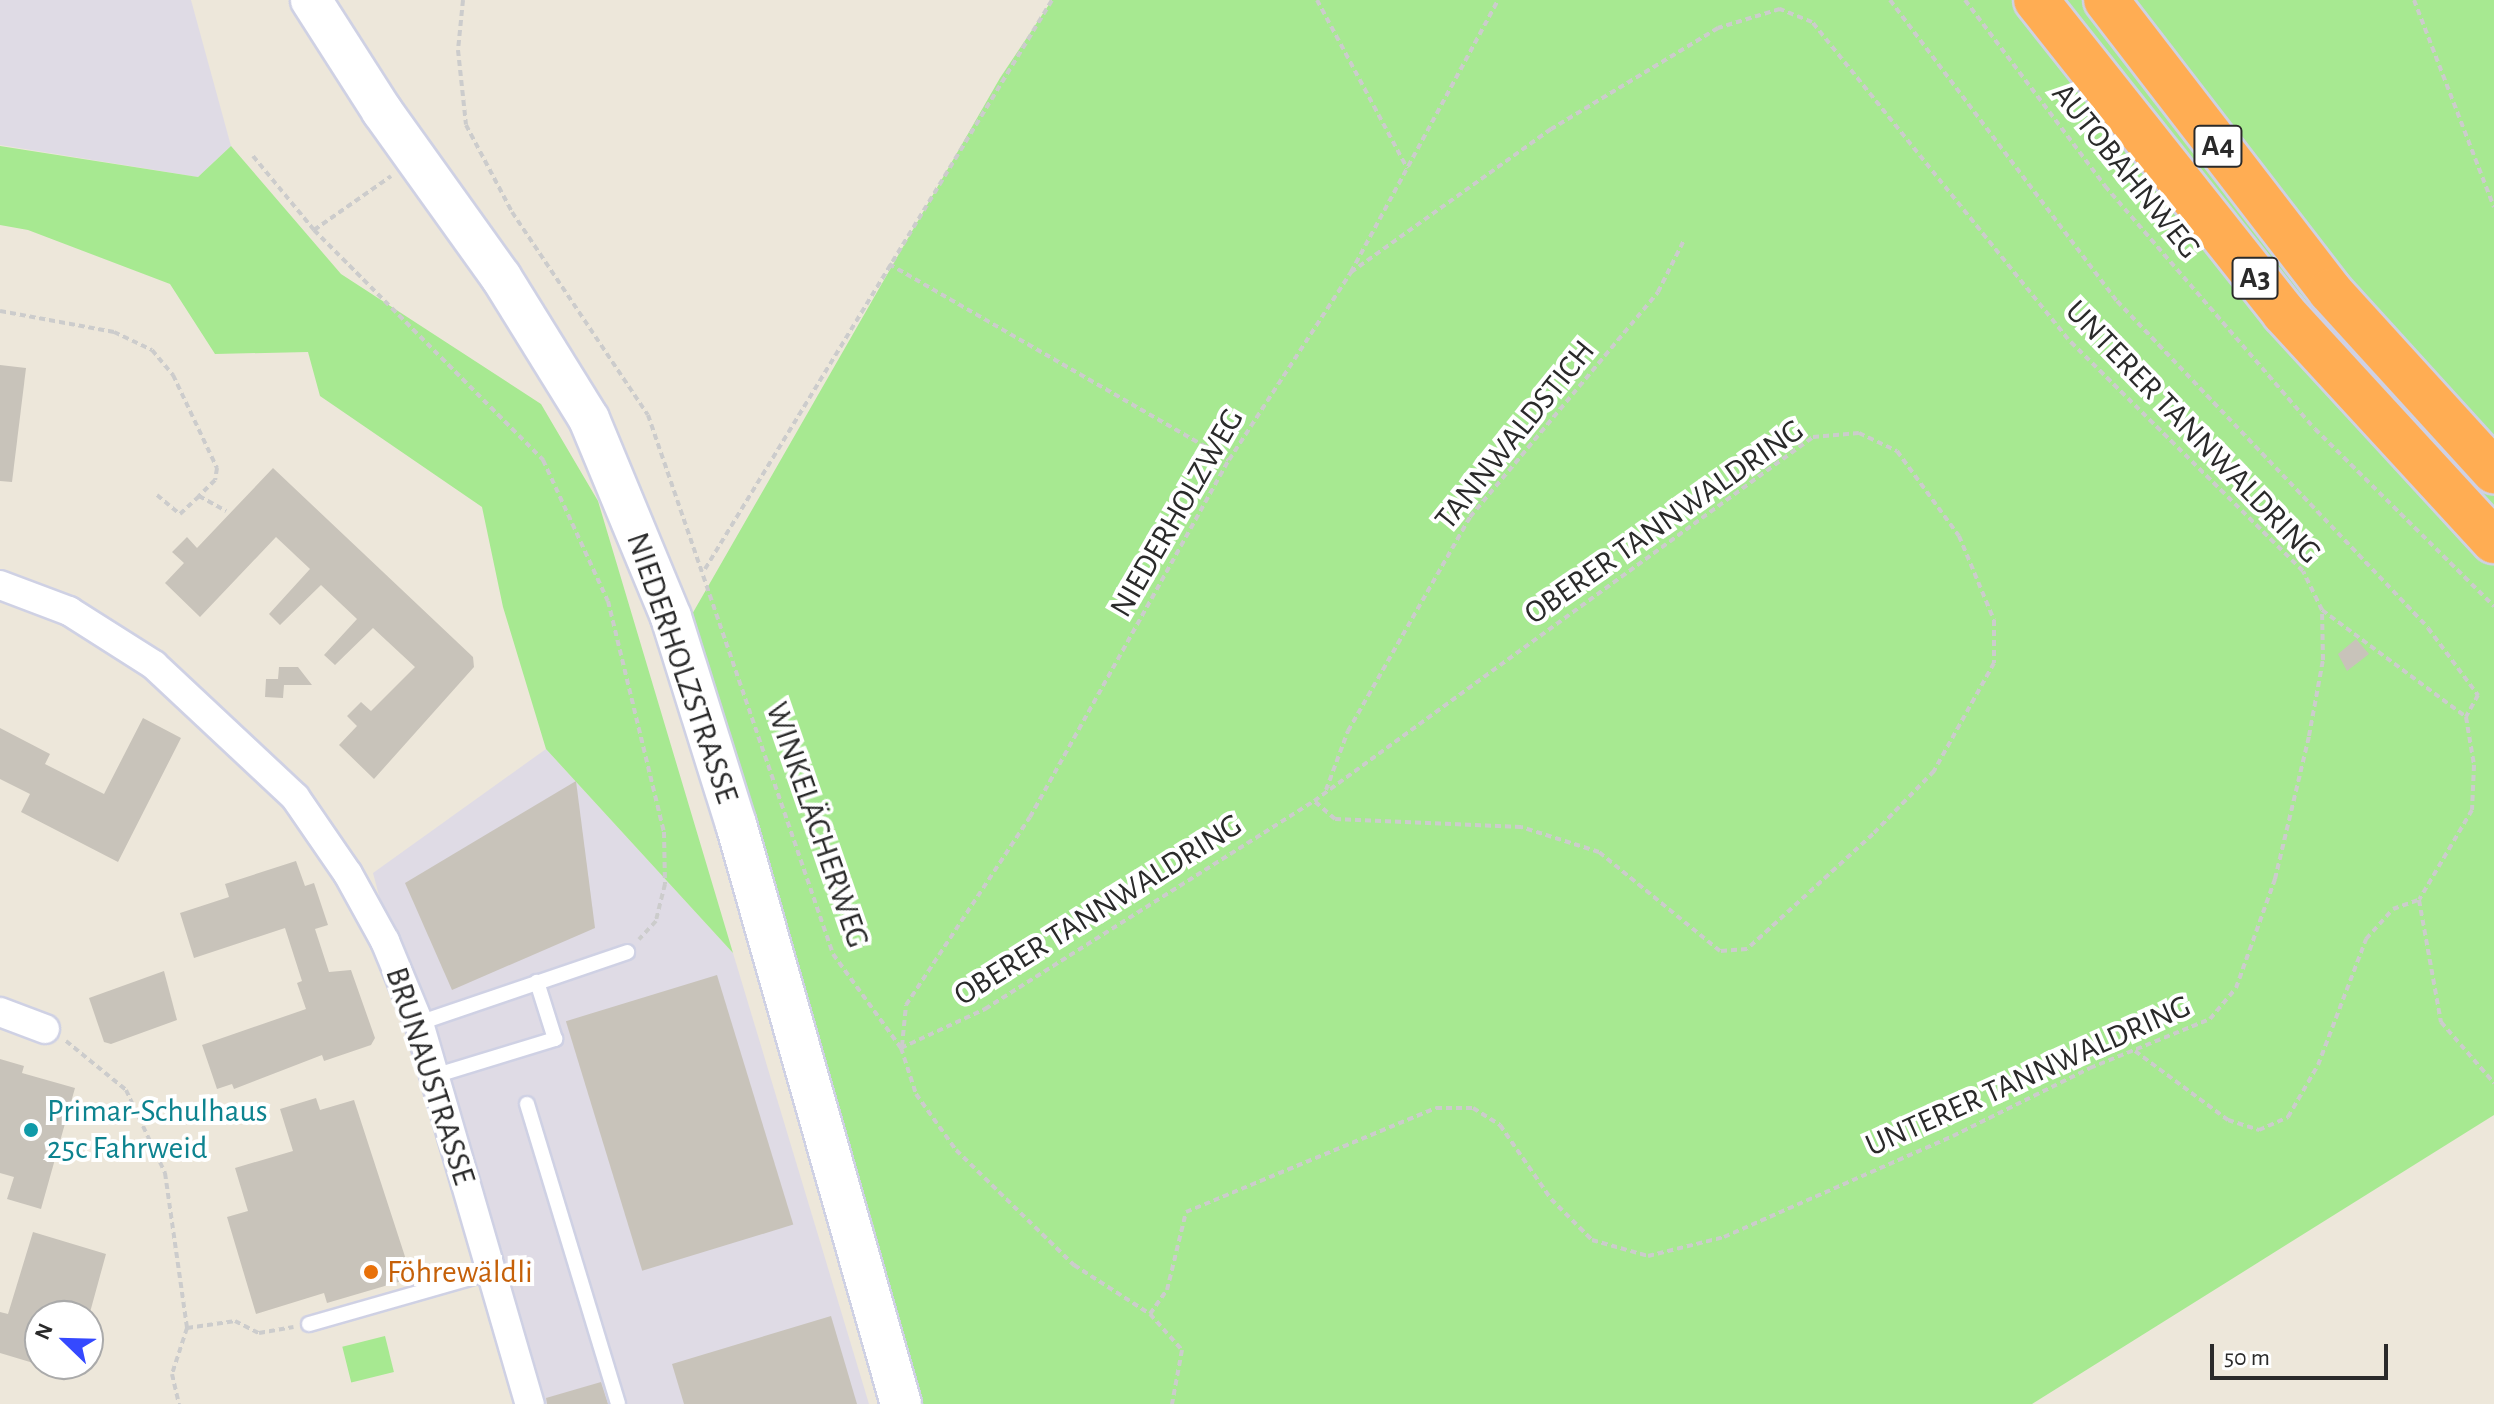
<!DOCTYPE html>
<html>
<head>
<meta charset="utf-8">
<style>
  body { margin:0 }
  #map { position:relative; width:2494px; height:1404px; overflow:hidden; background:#ede7da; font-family:"Alegreya Sans",sans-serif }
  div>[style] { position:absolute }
  .industrial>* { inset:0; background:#dfdbe5 }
  .green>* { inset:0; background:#a7e991; transform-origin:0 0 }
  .building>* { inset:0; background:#c8c3ba; transform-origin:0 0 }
  .path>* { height:4px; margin-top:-2px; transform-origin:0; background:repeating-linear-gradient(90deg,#ccc 0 6px,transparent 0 10px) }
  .roads { filter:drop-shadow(2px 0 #cfd1e4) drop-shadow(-2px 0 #cfd1e4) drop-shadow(0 2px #cfd1e4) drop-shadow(0 -2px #cfd1e4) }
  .lane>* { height:14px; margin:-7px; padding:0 7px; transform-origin:7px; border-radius:7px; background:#fff }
  .street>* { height:28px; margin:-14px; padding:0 14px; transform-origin:14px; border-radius:14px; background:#fff }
  .secondary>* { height:40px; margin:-20px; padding:0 20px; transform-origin:20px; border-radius:20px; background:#fff }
  .highway>* { height:44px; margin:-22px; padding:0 22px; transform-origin:22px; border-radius:22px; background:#ffad53 }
  .dots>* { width:22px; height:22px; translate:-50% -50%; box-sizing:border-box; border:4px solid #fff; border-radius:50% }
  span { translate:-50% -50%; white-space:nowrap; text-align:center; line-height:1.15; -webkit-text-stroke:8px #fff; paint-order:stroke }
  .shield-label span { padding:2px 6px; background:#fff; border:2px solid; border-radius:6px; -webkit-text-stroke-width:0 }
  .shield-label { font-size:30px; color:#2a2a2a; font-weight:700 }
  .street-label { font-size:32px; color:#2a2a2a }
  .culture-label { font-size:32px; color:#0d838f }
  .left { translate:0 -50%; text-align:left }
  .food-label { font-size:32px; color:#c56008 }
  .north { position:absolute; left:24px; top:1300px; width:80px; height:80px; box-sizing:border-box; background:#fff; border:2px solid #aaa; border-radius:50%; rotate:293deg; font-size:22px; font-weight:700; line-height:32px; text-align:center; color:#2a2a2a }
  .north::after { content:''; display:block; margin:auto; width:28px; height:36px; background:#3549ff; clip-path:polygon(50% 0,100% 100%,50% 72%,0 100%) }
  .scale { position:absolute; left:2210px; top:1344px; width:178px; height:36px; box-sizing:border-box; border:4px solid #2a2a2a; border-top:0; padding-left:10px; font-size:24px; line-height:28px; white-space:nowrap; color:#2a2a2a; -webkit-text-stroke:6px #fff; paint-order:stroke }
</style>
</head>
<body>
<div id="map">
  <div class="industrial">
    <div style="clip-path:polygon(0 0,191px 0,231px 146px,198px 177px,0 145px)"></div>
    <div style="clip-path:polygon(546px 749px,733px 953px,869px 1404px,515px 1404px,373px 873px)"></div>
  </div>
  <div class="green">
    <div style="clip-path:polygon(1052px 0,2494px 0,2494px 1115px,2032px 1404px,918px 1404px,874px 1227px,691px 616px,1000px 78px)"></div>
    <div style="clip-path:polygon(0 146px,198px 177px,231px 146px,341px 274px,541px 404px,598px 501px,733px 953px,546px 749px,503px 607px,482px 507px,320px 396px,308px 352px,215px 354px,170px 284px,28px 230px,0 225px)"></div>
    <div style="left:385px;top:1336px;width:37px;height:44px;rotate:76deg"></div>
  </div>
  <div class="building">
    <div style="clip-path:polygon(0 365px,26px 368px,12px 482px,0 481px)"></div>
    <div style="clip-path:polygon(273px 468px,473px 657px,474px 667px,374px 779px,339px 745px,357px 726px,347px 716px,361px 702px,371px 711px,415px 667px,373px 628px,335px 665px,324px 655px,357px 619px,321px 585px,280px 625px,269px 614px,310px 569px,276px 537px,200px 617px,165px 583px,184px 563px,172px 552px,187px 537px,197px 548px)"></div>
    <div style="clip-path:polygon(2356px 639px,2369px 654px,2347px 671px,2338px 654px)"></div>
    <div style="clip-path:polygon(279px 667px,298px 667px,312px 685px,284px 685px,283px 698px,265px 697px,266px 679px,278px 679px)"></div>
    <div style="clip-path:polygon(143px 718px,181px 738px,118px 862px,21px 812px,30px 794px,0 779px,0 728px,50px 754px,45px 764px,104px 794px)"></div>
    <div style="clip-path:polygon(576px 781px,595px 928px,452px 990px,405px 883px)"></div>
    <div style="clip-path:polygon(296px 861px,305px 886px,314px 883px,328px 925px,315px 929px,329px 972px,351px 970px,375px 1038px,371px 1045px,324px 1061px,322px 1055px,234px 1089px,232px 1084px,217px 1089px,202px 1045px,306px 1009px,297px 983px,302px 981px,285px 928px,194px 958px,180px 913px,229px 897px,225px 884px)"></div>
    <div style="clip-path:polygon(164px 971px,177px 1020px,111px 1044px,104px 1042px,89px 998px)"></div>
    <div style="left:717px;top:975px;width:261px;height:158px;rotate:73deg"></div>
    <div style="clip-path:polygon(0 1059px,24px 1066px,22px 1073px,75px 1088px,41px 1209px,7px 1199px,14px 1177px,0 1173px)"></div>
    <div style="clip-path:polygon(316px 1098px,320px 1110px,354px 1100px,412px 1278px,327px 1303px,324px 1293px,256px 1314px,227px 1217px,248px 1211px,235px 1168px,293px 1151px,280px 1109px)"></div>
    <div style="clip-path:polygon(33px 1232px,106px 1254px,89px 1316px,40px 1316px,40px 1365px,0 1353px,0 1312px,8px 1314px)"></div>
    <div style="clip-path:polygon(831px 1316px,857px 1404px,684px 1404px,672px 1364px)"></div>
    <div style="clip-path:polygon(601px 1382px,608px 1404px,547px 1404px,546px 1398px)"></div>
  </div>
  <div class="path">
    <div style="left:463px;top:0;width:50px;rotate:95.7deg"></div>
    <div style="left:458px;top:50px;width:75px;rotate:83.9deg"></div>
    <div style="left:466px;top:125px;width:98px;rotate:62.1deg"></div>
    <div style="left:512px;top:212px;width:244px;rotate:56.2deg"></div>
    <div style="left:648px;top:415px;width:570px;rotate:71.06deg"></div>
    <div style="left:833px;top:954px;width:116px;rotate:54.1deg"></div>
    <div style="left:901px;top:1048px;width:48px;rotate:71.9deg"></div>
    <div style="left:916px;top:1094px;width:69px;rotate:54.5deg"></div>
    <div style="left:956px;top:1150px;width:165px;rotate:44.3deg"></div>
    <div style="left:1074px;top:1265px;width:90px;rotate:32.8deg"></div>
    <div style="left:1150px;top:1314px;width:48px;rotate:48.4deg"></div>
    <div style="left:1182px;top:1350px;width:55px;rotate:100.5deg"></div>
    <div style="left:1317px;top:0;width:191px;rotate:61.8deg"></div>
    <div style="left:1890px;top:0;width:377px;rotate:53deg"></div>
    <div style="left:2117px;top:301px;width:451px;rotate:46.4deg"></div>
    <div style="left:2428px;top:628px;width:84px;rotate:53.3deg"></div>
    <div style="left:2478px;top:695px;width:25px;rotate:119deg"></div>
    <div style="left:1965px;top:0;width:233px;rotate:53deg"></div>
    <div style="left:2105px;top:186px;width:321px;rotate:49.2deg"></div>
    <div style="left:2315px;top:429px;width:252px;rotate:44.7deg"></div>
    <div style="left:2414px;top:0;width:222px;rotate:68.9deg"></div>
    <div style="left:253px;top:156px;width:96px;rotate:50.5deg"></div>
    <div style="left:314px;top:230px;width:325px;rotate:45.1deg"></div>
    <div style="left:543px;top:460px;width:155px;rotate:65.3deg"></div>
    <div style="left:608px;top:601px;width:238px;rotate:76.4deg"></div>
    <div style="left:664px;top:832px;width:52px;rotate:88.9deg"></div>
    <div style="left:665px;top:884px;width:38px;rotate:104deg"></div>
    <div style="left:656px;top:921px;width:25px;rotate:133deg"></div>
    <div style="left:314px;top:230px;width:94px;rotate:-35deg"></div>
    <div style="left:889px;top:264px;width:392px;rotate:30deg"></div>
    <div style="left:0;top:311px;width:116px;rotate:10.4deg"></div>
    <div style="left:114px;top:332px;width:42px;rotate:25.3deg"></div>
    <div style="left:152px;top:350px;width:33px;rotate:50deg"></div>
    <div style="left:173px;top:375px;width:103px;rotate:64.7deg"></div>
    <div style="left:217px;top:468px;width:12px;rotate:99deg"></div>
    <div style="left:215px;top:480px;width:23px;rotate:135deg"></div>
    <div style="left:157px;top:495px;width:30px;rotate:40deg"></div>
    <div style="left:180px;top:514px;width:26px;rotate:-43deg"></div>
    <div style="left:199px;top:496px;width:31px;rotate:29deg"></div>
    <div style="left:705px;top:569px;width:666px;rotate:-58.62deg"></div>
    <div style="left:2322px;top:610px;width:179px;rotate:36.6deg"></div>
    <div style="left:2466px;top:717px;width:49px;rotate:80.5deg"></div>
    <div style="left:2474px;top:765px;width:45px;rotate:92.5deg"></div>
    <div style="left:2472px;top:810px;width:104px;rotate:120.5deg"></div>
    <div style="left:2419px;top:900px;width:124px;rotate:79.8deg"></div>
    <div style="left:2441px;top:1022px;width:81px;rotate:49deg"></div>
    <div style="left:1326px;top:790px;width:63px;rotate:-69.6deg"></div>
    <div style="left:1348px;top:731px;width:246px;rotate:-60.3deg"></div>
    <div style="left:1470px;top:517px;width:293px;rotate:-50.1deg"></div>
    <div style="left:1658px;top:292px;width:58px;rotate:-63.4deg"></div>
    <div style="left:66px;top:1041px;width:77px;rotate:39.2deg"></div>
    <div style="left:126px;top:1090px;width:92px;rotate:64.8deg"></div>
    <div style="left:165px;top:1173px;width:157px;rotate:81.9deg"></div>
    <div style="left:187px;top:1328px;width:48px;rotate:108.1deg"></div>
    <div style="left:172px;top:1374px;width:31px;rotate:77deg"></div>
    <div style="left:902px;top:1046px;width:41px;rotate:-84.4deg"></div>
    <div style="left:906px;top:1005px;width:225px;rotate:-56.6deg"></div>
    <div style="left:1030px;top:817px;width:409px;rotate:-60.9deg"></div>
    <div style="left:1229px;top:460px;width:224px;rotate:-57deg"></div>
    <div style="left:1351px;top:272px;width:309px;rotate:-61.6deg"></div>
    <div style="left:901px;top:1048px;width:93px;rotate:-24.9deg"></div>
    <div style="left:985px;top:1009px;width:389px;rotate:-32.3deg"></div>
    <div style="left:1314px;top:801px;width:618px;rotate:-36.11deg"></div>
    <div style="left:1813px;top:437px;width:46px;rotate:-5deg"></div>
    <div style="left:1859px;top:433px;width:42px;rotate:25.3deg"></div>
    <div style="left:1897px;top:451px;width:105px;rotate:53.9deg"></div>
    <div style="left:1959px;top:536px;width:91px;rotate:67.4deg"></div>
    <div style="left:1994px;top:620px;width:43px;rotate:90deg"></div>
    <div style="left:1994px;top:663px;width:124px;rotate:119.1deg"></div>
    <div style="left:1934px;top:771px;width:88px;rotate:134.1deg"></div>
    <div style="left:1873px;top:834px;width:171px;rotate:137.6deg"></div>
    <div style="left:1747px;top:949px;width:27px;rotate:176deg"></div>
    <div style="left:1720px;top:951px;width:156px;rotate:-140.7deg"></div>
    <div style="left:1599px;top:852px;width:82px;rotate:-162.2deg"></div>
    <div style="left:1521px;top:827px;width:186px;rotate:-177.5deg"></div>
    <div style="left:1335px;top:819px;width:28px;rotate:-139deg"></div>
    <div style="left:2135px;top:1051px;width:116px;rotate:36.6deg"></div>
    <div style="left:2228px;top:1120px;width:33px;rotate:18deg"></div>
    <div style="left:2259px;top:1130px;width:32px;rotate:-24deg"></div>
    <div style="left:2288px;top:1117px;width:60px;rotate:-60deg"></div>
    <div style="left:2318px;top:1065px;width:135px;rotate:-69.1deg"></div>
    <div style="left:2366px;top:939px;width:40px;rotate:-48deg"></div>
    <div style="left:2393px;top:909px;width:27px;rotate:-20deg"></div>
    <div style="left:1150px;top:1314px;width:29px;rotate:-55deg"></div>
    <div style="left:1167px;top:1290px;width:80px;rotate:-76.3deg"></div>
    <div style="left:1186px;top:1212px;width:271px;rotate:-22.6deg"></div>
    <div style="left:1436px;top:1108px;width:37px"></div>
    <div style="left:1473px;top:1108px;width:32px;rotate:32deg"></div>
    <div style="left:1500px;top:1125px;width:90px;rotate:55.4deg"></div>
    <div style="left:1551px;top:1199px;width:58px;rotate:45deg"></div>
    <div style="left:1592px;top:1240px;width:58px;rotate:15.9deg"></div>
    <div style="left:1648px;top:1256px;width:78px;rotate:-14deg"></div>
    <div style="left:1724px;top:1237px;width:250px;rotate:-23.8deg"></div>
    <div style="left:1953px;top:1136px;width:153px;rotate:-26.4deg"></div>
    <div style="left:2090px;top:1068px;width:130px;rotate:-22.2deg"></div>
    <div style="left:2210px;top:1019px;width:40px;rotate:-50deg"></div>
    <div style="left:2236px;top:988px;width:116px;rotate:-70.3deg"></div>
    <div style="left:2275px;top:879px;width:147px;rotate:-76.6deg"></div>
    <div style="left:2309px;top:736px;width:77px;rotate:-79.6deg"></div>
    <div style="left:2323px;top:660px;width:50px;rotate:-91.1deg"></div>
    <div style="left:2322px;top:610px;width:43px;rotate:-116deg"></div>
    <div style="left:2303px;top:571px;width:330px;rotate:-135.4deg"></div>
    <div style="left:2068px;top:339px;width:407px;rotate:-128.9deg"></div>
    <div style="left:1812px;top:22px;width:35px;rotate:-158deg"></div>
    <div style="left:1780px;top:9px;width:65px;rotate:163deg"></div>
    <div style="left:1718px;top:28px;width:195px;rotate:148.8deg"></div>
    <div style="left:1551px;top:129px;width:246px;rotate:144.4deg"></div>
    <div style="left:187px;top:1328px;width:49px;rotate:-8.3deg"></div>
    <div style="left:235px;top:1321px;width:27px;rotate:27deg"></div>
    <div style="left:259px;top:1333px;width:35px;rotate:-10deg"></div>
  </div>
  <div class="roads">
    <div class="lane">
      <div style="left:419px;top:1023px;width:220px;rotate:-18.8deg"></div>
      <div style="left:434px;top:1076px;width:127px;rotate:-17deg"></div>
      <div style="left:555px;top:1039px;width:60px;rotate:-107.5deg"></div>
      <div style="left:527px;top:1104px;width:313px;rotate:73.1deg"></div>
      <div style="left:309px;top:1324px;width:190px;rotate:-15.9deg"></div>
    </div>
    <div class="street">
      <div style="left:0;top:585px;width:74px;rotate:20.6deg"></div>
      <div style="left:69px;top:611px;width:101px;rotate:32.4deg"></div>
      <div style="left:154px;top:665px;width:193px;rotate:43.1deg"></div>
      <div style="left:295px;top:797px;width:93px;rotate:55.5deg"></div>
      <div style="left:348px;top:874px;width:77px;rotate:61.1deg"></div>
      <div style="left:385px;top:941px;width:89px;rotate:67.5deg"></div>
      <div style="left:419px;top:1023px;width:397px;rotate:73.8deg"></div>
      <div style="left:0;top:1012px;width:48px;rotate:20.7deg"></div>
    </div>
    <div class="secondary">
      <div style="left:311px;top:0;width:132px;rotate:57.4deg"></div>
      <div style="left:382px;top:111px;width:204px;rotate:54.4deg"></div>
      <div style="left:501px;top:277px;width:167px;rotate:58.2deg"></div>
      <div style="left:589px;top:419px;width:214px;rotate:67.5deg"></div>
      <div style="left:671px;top:617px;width:217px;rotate:72.6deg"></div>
      <div style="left:736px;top:824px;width:603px;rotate:74.12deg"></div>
    </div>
    <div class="highway">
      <div style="left:2036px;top:0;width:399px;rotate:51.6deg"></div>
      <div style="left:2284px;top:313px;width:310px;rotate:47.4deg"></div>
      <div style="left:2106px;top:0;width:367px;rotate:52.4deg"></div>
      <div style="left:2330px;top:291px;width:244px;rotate:47.7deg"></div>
    </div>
  </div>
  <div class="dots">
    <div style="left:31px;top:1130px;background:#0f9aa8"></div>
    <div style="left:371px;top:1272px;background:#e8710a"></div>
  </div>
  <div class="shield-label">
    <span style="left:2218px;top:146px">A4</span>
    <span style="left:2255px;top:278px">A3</span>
  </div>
  <div class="street-label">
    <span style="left:2126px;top:171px;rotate:51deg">AUTOBAHNWEG</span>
    <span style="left:2193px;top:432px;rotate:46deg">UNTERER TANNWALDRING</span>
    <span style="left:1515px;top:435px;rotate:-51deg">TANNWALDSTICH</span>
    <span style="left:1177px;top:513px;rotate:-60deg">NIEDERHOLZWEG</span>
    <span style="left:1664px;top:522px;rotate:-35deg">OBERER TANNWALDRING</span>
    <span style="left:682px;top:668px;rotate:71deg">NIEDERHOLZSTRASSE</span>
    <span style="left:817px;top:825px;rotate:71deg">WINKELÄCHERWEG</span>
    <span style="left:1098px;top:910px;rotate:-32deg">OBERER TANNWALDRING</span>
    <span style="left:430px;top:1076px;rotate:72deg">BRUNAUSTRASSE</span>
    <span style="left:2028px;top:1076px;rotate:-24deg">UNTERER TANNWALDRING</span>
  </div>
  <div class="culture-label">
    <span class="left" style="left:47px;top:1130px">Primar-Schulhaus<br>25c Fahrweid</span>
  </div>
  <div class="food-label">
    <span class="left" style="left:387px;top:1272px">Föhrewäldli</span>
  </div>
  <div class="north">N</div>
  <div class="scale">50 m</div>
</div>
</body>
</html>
